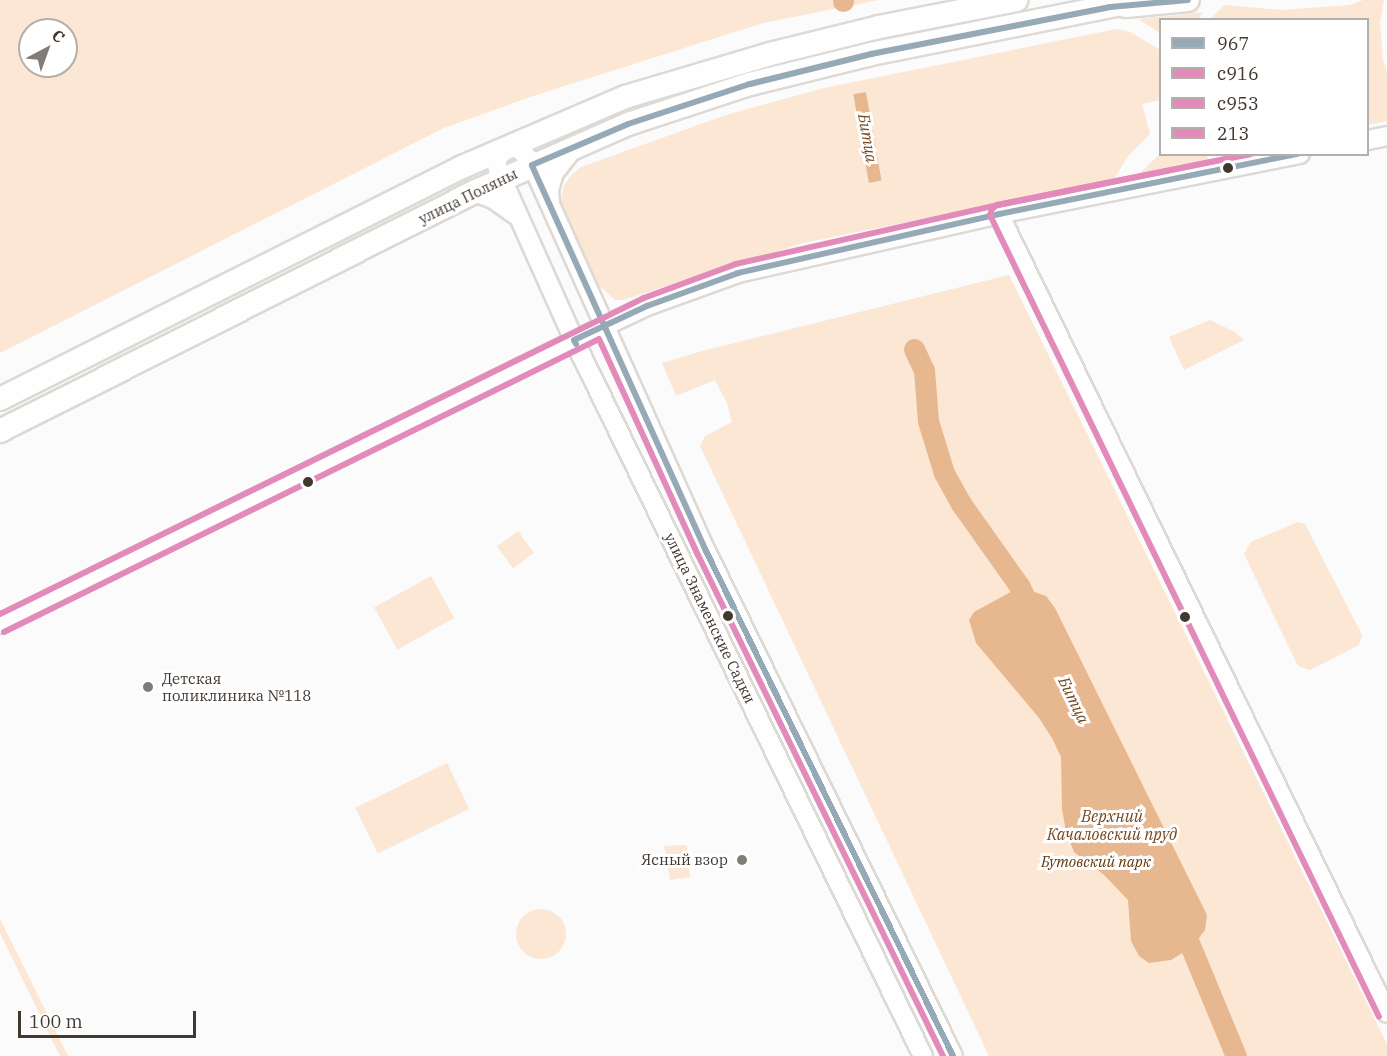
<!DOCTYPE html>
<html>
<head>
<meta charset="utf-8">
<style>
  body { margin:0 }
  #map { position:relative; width:1387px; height:1056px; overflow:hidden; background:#fbfbfb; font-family:"IBM Plex Serif",serif }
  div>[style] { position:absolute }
  .green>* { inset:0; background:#fce6d4; transform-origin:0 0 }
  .round { border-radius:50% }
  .water>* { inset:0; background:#e7b890; transform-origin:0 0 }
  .river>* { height:21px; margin:-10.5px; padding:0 10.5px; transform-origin:10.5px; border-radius:10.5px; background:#e7b890 }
  .roads { filter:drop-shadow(2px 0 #ddd9d4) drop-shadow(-2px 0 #ddd9d4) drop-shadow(0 2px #ddd9d4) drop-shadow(0 -2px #ddd9d4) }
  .minor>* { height:18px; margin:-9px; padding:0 9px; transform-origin:9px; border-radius:9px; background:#fefefe }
  .major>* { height:22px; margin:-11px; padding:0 11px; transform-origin:11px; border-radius:11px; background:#fefefe }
  .bus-1>* { height:6px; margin:-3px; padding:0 3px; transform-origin:3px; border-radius:3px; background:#95a9b7 }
  .bus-2>* { height:6px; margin:-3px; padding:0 3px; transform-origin:3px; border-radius:3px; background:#e28bba }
  .bus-3>* { height:6px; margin:-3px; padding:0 3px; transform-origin:3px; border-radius:3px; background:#e28bba }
  .bus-4>* { height:6px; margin:-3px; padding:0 3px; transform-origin:3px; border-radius:3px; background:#e28bba }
  .dots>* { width:16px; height:16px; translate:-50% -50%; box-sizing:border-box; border:3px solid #fff; border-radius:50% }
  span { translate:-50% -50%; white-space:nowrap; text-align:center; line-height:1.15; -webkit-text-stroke:6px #fff; paint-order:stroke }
  .street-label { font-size:15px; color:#413830 }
  .poi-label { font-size:15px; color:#413830 }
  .left { translate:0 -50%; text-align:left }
  .right { translate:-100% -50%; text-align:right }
  .park-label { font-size:15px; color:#633709; font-style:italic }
  .water-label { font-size:16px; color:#75481e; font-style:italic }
  .legend { position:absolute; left:1159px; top:18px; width:210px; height:138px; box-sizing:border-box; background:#fff; border:2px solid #b3afac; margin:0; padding:8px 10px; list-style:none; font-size:18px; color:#413830 }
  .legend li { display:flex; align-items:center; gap:12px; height:30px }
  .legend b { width:30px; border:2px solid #b3afac }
  .north { position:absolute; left:18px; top:18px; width:60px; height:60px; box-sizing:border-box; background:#fff; border:2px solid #b3afac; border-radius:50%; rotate:41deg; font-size:16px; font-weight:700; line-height:24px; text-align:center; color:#413830 }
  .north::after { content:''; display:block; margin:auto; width:21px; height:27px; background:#827c77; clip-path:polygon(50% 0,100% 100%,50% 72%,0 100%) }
  .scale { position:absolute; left:18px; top:1011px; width:178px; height:27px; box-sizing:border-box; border:3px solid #413830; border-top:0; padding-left:8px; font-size:18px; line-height:21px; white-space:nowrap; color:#413830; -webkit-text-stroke:4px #fff; paint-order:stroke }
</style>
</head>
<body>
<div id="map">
  <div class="green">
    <div style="clip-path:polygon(evenodd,0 0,879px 0,763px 23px,536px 95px,444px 128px,0 353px,0 0,30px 30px,66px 30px,66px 66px,30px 66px,30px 30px)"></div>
    <div style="clip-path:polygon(1363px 0,1384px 0,1380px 23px,1383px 59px,1387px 73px,1387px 121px,1368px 125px,1368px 20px,1211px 19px,1224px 5px,1282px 10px,1350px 5px)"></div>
    <div style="clip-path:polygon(1203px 12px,1199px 19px,1160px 20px,1160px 33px,1138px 19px)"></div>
    <div style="clip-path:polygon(evenodd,1117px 29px,1130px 32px,1160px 50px,1160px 100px,1142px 104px,1150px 134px,1128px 156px,1113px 181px,803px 243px,623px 300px,615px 300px,592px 279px,559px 207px,564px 186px,571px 175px,581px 167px,726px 115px,824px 88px,1117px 29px,866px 93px,882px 181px,869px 183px,853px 95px,866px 93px)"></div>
    <div style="clip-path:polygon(1160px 154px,1207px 155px,1208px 161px,1138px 175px)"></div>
    <div style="clip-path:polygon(1009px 275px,1387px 1044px,1387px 1056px,989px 1056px,700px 446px,705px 436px,732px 422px,727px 403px,715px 380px,676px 396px,662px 363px,706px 350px)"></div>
    <div style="clip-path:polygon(1210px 320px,1235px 332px,1244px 340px,1184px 370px,1169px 337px)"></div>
    <div style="clip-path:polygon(1298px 522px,1305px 524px,1362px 635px,1359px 645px,1310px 670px,1298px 666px,1244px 554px,1251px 542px)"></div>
    <div style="left:518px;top:531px;width:27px;height:26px;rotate:54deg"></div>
    <div style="left:431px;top:576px;width:48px;height:65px;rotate:61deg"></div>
    <div style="left:447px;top:763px;width:51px;height:102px;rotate:64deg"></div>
    <div style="clip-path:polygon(687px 845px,690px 877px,670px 880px,664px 846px)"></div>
    <div class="round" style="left:516px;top:909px;width:50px;height:50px"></div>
    <div style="clip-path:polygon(0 919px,68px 1056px,60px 1056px,0 933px)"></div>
  </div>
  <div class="water">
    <div style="left:866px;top:92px;width:90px;height:13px;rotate:80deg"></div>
    <div style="clip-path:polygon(1020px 587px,1046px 596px,1055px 608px,1207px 915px,1205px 930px,1192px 947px,1171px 960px,1149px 963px,1139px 956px,1131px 941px,1128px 900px,1104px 875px,1074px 852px,1066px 832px,1062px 809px,1061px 757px,1052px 738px,1039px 718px,976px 643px,969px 620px,974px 612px)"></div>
  </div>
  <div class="river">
    <div style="left:843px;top:0;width:1px;rotate:90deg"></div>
    <div style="left:914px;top:349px;width:23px;rotate:65deg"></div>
    <div style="left:924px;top:370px;width:51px;rotate:85.5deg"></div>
    <div style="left:928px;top:421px;width:54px;rotate:72.9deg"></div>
    <div style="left:944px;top:473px;width:37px;rotate:61deg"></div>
    <div style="left:962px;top:505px;width:100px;rotate:54.7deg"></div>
    <div style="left:1020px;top:587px;width:28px;rotate:64deg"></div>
    <div style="left:1180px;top:921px;width:146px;rotate:67.5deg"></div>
  </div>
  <div class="roads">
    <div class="minor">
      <div style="left:1368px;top:140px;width:19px;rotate:-12deg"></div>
      <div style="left:474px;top:192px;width:20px;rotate:20deg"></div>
      <div style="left:493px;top:199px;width:28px;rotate:35deg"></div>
      <div style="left:550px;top:202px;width:12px;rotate:-95deg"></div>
      <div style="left:549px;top:190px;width:18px;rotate:-74deg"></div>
      <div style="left:554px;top:173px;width:29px;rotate:-52deg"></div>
      <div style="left:999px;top:214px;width:888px;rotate:64.1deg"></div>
      <div style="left:0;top:624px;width:672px;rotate:-26.22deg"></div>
      <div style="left:603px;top:327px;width:49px;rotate:-25.5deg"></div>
      <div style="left:647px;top:306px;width:97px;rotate:-19.9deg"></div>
      <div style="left:738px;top:273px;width:268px;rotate:-12.7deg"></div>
      <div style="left:999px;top:214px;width:307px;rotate:-11.3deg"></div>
      <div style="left:923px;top:1056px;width:797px;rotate:-115.99deg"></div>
      <div style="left:574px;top:340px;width:186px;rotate:-114.1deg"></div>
      <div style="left:498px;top:170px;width:10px;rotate:-101deg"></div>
      <div style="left:496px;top:160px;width:18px;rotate:-49deg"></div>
      <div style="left:508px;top:146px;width:13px;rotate:18deg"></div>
      <div style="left:520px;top:150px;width:14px;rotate:45deg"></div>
      <div style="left:530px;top:160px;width:429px;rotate:65.8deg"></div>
      <div style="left:706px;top:551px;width:562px;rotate:63.94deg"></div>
    </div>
    <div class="major">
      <div style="left:1126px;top:6px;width:62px;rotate:-5.5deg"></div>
      <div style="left:0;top:399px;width:517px;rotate:-26.66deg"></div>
      <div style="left:462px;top:167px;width:177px;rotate:-23.2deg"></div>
      <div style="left:625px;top:97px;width:151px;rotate:-16.5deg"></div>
      <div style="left:770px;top:54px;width:112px;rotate:-13.9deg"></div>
      <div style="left:879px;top:27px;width:140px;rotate:-11.1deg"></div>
      <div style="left:0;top:431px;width:531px;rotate:-26.76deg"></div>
      <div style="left:474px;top:192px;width:168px;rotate:-23.8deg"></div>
      <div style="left:628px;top:124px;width:128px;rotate:-18.2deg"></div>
      <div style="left:750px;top:84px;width:125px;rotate:-13.9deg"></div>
      <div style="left:871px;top:54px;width:275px;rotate:-11.3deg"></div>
    </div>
  </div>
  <div class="bus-1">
    <div style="left:576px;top:344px;width:4px;rotate:-117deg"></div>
    <div style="left:574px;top:340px;width:81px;rotate:-25deg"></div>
    <div style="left:647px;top:306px;width:97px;rotate:-19.9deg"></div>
    <div style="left:738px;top:273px;width:268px;rotate:-12.7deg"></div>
    <div style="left:999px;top:214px;width:304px;rotate:-11.4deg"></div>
    <div style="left:953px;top:1056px;width:562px;rotate:-116.06deg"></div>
    <div style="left:706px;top:551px;width:423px;rotate:-114.3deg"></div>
    <div style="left:532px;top:165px;width:104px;rotate:-23.1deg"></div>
    <div style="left:628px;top:124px;width:128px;rotate:-18.2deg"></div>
    <div style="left:750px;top:84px;width:125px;rotate:-13.9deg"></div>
    <div style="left:871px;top:54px;width:244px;rotate:-11.1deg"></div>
    <div style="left:1110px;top:7px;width:78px;rotate:-5.1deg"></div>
  </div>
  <div class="bus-2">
    <div style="left:4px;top:632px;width:663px;rotate:-26.22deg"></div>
    <div style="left:599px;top:339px;width:238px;rotate:65.4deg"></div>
    <div style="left:698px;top:555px;width:558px;rotate:63.94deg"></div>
  </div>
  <div class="bus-3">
    <div style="left:0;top:614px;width:717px;rotate:-26.14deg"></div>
    <div style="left:644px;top:298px;width:98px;rotate:-20.3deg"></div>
    <div style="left:736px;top:264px;width:268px;rotate:-12.7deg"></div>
    <div style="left:997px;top:205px;width:259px;rotate:-11.4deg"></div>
  </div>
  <div class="bus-4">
    <div style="left:1251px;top:154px;width:259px;rotate:168.6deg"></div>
    <div style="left:997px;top:205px;width:6px;rotate:141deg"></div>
    <div style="left:992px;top:209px;width:6px;rotate:108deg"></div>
    <div style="left:990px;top:215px;width:891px;rotate:64.12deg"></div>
  </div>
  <div class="dots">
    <div style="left:1228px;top:168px;background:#413830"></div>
    <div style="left:308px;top:482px;background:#413830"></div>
    <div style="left:728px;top:616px;background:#413830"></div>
    <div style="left:1185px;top:617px;background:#413830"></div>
    <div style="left:148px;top:687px;background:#827c77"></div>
    <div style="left:742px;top:860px;background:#827c77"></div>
  </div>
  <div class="street-label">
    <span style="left:468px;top:196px;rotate:-26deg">улица Поляны</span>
    <span style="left:710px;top:618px;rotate:64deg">улица Знаменские Садки</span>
  </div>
  <div class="poi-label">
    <span class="left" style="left:162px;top:687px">Детская<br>поликлиника №118</span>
    <span class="right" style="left:728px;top:860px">Ясный взор</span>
  </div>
  <div class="park-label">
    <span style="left:1096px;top:862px">Бутовский парк</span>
  </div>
  <div class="water-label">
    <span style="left:868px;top:138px;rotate:80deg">Битца</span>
    <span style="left:1074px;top:700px;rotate:64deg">Битца</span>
    <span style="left:1112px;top:825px">Верхний<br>Качаловский пруд</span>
  </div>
  <ul class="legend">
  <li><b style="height:8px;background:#95a9b7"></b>967</li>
  <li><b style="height:8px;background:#e28bba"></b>с916</li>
  <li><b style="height:8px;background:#e28bba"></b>с953</li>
  <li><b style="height:8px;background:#e28bba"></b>213</li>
  </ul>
  <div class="north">С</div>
  <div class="scale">100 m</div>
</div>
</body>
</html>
